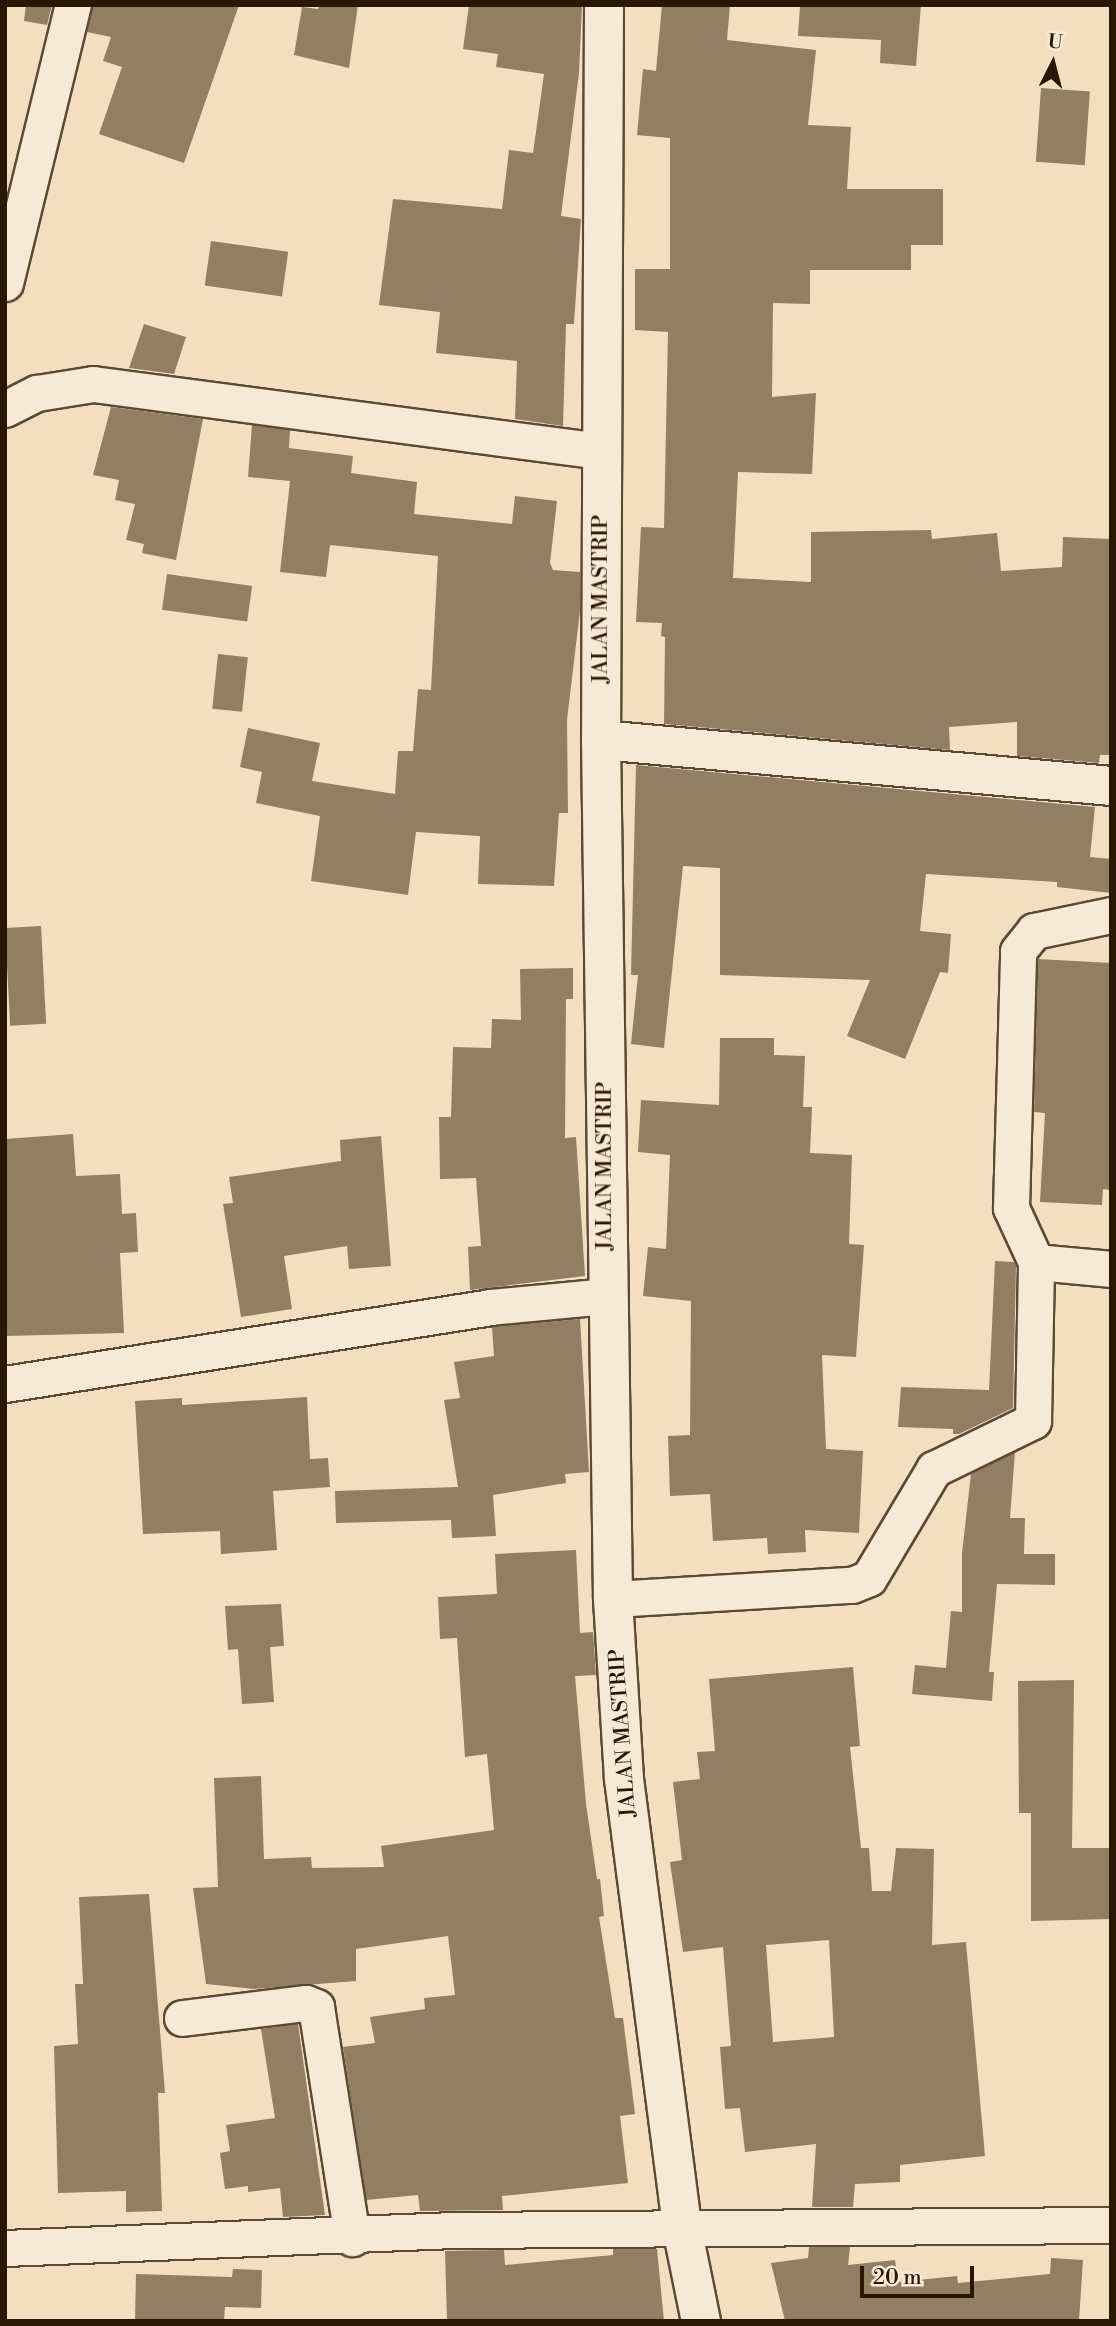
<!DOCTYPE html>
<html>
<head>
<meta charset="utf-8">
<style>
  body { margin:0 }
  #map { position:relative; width:1116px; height:2326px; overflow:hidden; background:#f1dfc0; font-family:"Libre Bodoni",serif }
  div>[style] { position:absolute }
  .building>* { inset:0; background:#917f64; transform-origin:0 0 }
  .roads { filter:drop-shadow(2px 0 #5b4a31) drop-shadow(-2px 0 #5b4a31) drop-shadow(0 2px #5b4a31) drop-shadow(0 -2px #5b4a31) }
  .minor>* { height:35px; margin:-17.5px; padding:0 17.5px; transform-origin:17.5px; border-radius:17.5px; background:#f6ead6 }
  .tertiary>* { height:38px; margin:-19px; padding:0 19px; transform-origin:19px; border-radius:19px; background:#f6ead6 }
  .secondary>* { height:38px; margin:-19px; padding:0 19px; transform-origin:19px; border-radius:19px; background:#f6ead6 }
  span { translate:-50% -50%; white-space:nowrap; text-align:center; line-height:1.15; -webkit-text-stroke:5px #f6ead6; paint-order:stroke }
  .street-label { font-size:21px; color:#291801 }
  .frame { position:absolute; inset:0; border:7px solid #291801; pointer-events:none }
  .north { position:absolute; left:1018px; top:28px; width:70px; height:70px; -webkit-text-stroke:5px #f6ead6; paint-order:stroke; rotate:6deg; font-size:19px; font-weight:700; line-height:28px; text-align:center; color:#291801 }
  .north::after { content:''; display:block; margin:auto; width:24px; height:32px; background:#291801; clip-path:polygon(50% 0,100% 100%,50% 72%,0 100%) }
  .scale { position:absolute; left:860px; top:2266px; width:114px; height:32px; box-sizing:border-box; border:4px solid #291801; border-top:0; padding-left:9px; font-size:21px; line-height:24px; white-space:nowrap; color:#291801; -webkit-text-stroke:5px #f6ead6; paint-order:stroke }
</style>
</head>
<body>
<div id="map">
  <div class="building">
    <div style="clip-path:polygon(26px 5px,52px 5px,47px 25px,24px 21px)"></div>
    <div style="clip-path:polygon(93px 5px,239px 5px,184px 163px,99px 134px,122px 67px,103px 61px,111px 37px,87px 32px)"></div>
    <div style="clip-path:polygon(319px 5px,358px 5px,349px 68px,294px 55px,302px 7px,318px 9px)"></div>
    <div style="clip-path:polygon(469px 5px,582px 5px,579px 73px,561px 216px,581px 219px,574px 324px,566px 324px,563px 426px,515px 419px,517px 361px,436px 353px,440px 312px,379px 305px,393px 199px,502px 209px,509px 150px,533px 153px,544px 74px,496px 67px,498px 54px,463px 49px)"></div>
    <div style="clip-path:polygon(662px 5px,730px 5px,727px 40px,816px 50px,808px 125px,851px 127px,847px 189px,943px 189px,943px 245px,911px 245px,911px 270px,810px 270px,810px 304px,773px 303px,772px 397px,816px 393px,812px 474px,738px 472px,733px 578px,811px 582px,811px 532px,931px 530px,932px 539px,997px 533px,1001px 571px,1062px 567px,1063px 537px,1111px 539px,1111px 755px,1100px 755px,1099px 763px,1017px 756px,1017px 722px,949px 727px,950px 750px,664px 724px,665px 637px,661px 636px,662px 623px,636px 622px,641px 527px,664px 528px,668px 332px,635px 330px,635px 269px,670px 269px,670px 138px,637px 135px,643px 69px,656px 71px)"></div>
    <div style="clip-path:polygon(800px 5px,921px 5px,916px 66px,880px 63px,881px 40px,798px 36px)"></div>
    <div style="left:1041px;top:88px;width:49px;height:74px;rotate:4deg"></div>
    <div style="left:211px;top:241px;width:78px;height:45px;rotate:8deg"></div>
    <div style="clip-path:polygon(144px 324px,186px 337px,174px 374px,129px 368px)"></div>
    <div style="clip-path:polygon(111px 407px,203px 419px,176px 560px,142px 553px,144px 544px,126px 540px,135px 504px,115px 500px,119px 480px,93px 475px)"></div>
    <div style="clip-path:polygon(252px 425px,290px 430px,289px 448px,353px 456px,351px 473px,417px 482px,414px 514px,512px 524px,515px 496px,557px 501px,550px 563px,553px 570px,580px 572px,580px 611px,567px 720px,568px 813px,559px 813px,554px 886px,478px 884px,480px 836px,416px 832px,408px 895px,311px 881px,320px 816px,256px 803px,262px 772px,240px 767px,248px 728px,320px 743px,312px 781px,395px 794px,398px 751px,413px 751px,418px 689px,431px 690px,438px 556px,330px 545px,326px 577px,280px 572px,290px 481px,248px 477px)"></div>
    <div style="left:167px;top:574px;width:86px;height:36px;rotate:8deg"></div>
    <div style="left:218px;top:654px;width:30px;height:55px;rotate:6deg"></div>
    <div style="clip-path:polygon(636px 765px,1095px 807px,1090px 857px,1111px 859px,1111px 893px,1057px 887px,1057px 882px,926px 874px,920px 931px,951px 934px,948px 973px,940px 972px,905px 1059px,847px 1036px,870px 980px,720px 975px,720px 868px,683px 866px,664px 1048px,631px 1044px,638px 975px,631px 975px)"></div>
    <div style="left:41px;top:926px;width:98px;height:36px;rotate:87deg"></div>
    <div style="clip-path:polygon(1038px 959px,1111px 963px,1111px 1190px,1103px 1189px,1102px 1205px,1040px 1202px,1045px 1113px,1034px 1112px)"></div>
    <div style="clip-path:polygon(573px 968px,573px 999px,566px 999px,565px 1138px,576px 1137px,585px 1276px,470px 1290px,468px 1247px,481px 1246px,476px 1178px,440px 1179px,439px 1117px,451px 1117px,453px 1047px,491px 1048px,492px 1019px,521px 1020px,520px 969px)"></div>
    <div style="clip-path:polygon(720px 1038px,774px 1038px,774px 1055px,805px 1056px,803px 1107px,812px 1107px,810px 1153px,852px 1155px,849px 1244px,864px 1245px,856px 1357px,822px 1355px,826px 1449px,863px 1451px,859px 1533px,805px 1530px,806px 1552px,768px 1554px,767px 1538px,713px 1541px,710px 1494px,670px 1496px,668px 1436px,690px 1435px,691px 1301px,643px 1296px,648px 1247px,666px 1249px,670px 1155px,638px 1152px,641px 1100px,719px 1105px)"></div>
    <div style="clip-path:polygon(73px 1134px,76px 1176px,120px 1174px,122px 1214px,136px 1213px,138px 1252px,120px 1253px,124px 1333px,5px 1336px,5px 1139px)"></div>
    <div style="clip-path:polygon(381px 1136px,391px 1266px,349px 1269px,347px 1246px,284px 1256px,292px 1309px,241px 1317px,223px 1204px,233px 1203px,229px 1177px,341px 1161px,340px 1140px)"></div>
    <div style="clip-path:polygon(995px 1261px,1014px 1262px,1016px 1266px,1013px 1408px,959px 1434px,953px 1434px,953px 1429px,898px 1427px,901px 1387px,989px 1390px)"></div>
    <div style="clip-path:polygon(580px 1319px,589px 1472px,565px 1474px,566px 1483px,493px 1495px,496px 1536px,452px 1538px,451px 1520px,336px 1523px,335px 1491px,458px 1487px,444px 1400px,460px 1398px,454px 1362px,494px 1356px,492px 1327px)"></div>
    <div style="clip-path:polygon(307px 1397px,310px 1459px,328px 1458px,330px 1487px,273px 1491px,277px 1550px,221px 1554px,220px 1531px,143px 1534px,135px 1401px,182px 1398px,182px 1405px)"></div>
    <div style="clip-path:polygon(1015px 1452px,1010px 1518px,1025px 1518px,1024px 1554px,1055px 1554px,1055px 1585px,997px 1584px,989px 1672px,994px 1672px,992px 1701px,912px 1694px,915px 1665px,946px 1668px,951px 1611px,962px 1612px,962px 1553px,971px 1474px)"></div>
    <div style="clip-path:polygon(576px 1550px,580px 1633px,593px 1632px,596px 1675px,575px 1676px,586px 1804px,597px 1879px,600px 1879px,604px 1916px,599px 1917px,615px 2018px,623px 2018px,635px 2114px,620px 2116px,628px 2183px,502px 2196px,503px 2210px,420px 2211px,418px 2195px,366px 2200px,343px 2047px,375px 2043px,370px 2017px,425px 2009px,424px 1998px,455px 1995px,448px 1936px,356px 1949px,356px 1981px,254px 1989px,206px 1984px,193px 1888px,218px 1887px,214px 1778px,261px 1776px,264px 1859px,311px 1857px,312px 1868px,384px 1867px,381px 1846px,494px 1830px,487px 1754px,465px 1757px,457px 1638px,440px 1639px,438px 1597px,497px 1594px,495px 1554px)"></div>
    <div style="clip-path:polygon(281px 1604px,284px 1646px,270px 1647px,274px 1702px,242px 1704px,238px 1649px,228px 1650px,225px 1606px)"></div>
    <div style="clip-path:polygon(evenodd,853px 1667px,860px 1746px,850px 1747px,861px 1848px,869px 1848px,872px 1891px,891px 1891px,896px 1848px,934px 1849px,932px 1945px,966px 1942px,985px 2156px,900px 2165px,900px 2182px,855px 2184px,853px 2207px,812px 2207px,816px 2144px,745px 2152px,740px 2108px,725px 2109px,720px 2047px,731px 2046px,723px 1947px,683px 1952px,670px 1862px,682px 1860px,673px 1782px,700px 1779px,697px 1752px,715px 1751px,709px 1679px,853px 1667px,829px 1940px,834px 2037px,773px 2042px,766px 1945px,829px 1940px)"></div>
    <div style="clip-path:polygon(1074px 1680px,1072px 1848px,1111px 1848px,1111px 1919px,1031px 1921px,1031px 1813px,1019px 1813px,1018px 1681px)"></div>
    <div style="clip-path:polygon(149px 1894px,165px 2093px,158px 2093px,162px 2211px,126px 2212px,126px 2191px,58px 2193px,54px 2046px,78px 2044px,75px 1984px,83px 1984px,79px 1897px)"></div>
    <div style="clip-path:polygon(298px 2024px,325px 2215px,283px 2217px,280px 2188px,248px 2192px,248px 2186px,225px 2189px,220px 2153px,230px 2151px,226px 2125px,275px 2118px,261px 2029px)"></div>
    <div style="clip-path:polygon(809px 2247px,850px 2247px,848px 2265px,895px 2260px,898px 2282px,957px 2276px,958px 2283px,1050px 2274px,1051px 2258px,1083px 2260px,1079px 2321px,785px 2321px,771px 2263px,808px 2258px)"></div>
    <div style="clip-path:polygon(613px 2249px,657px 2249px,664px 2321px,447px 2321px,445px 2251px,504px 2250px,505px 2265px,613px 2255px)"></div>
    <div style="clip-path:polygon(233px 2269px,262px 2270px,261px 2308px,225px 2307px,224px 2321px,135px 2321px,136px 2274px,232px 2277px)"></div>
  </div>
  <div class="roads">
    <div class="minor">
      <div style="left:5px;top:283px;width:286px;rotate:-76.3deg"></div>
      <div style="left:5px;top:409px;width:36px;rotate:-27deg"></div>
      <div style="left:37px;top:393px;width:57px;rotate:-9.1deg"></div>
      <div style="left:93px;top:384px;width:511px;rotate:7.53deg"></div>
      <div style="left:1036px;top:1262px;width:75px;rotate:5.3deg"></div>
      <div style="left:5px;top:1384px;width:491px;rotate:-9deg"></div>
      <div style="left:490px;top:1307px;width:117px;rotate:-5.4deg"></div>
      <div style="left:613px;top:1599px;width:239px;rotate:-3.4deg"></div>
      <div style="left:852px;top:1585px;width:18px;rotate:-22deg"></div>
      <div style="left:869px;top:1578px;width:127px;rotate:-59.2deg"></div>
      <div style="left:934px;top:1469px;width:110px;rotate:-25.9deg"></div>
      <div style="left:1033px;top:1421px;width:159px;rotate:-88.9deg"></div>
      <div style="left:1036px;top:1262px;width:60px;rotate:-114.8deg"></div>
      <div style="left:1011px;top:1208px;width:257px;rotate:-88.4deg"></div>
      <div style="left:1018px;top:951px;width:26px;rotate:-51deg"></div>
      <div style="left:1034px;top:931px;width:79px;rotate:-11.7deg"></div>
      <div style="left:182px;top:2018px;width:125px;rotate:-6.9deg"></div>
      <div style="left:306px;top:2003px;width:11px;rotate:22deg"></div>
      <div style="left:316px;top:2007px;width:234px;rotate:81.1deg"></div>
      <div style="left:5px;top:2248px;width:454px;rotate:-2.3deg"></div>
      <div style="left:459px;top:2230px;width:652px;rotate:-0.44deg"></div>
    </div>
    <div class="tertiary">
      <div style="left:601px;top:740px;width:512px;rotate:5.15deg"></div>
    </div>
    <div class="secondary">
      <div style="left:604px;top:5px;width:735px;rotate:90.23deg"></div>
      <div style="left:601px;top:740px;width:859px;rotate:89.2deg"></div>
      <div style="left:613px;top:1599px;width:180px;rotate:86.5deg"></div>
      <div style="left:624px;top:1779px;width:453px;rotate:82.6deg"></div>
      <div style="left:682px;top:2228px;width:95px;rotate:78.5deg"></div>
    </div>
  </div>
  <div class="street-label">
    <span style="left:601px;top:599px;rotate:-90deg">JALAN MASTRIP</span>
    <span style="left:605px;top:1166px;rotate:-90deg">JALAN MASTRIP</span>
    <span style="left:623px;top:1733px;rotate:-94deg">JALAN MASTRIP</span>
  </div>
  <div class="frame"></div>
  <div class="north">U</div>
  <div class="scale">20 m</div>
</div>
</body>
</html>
